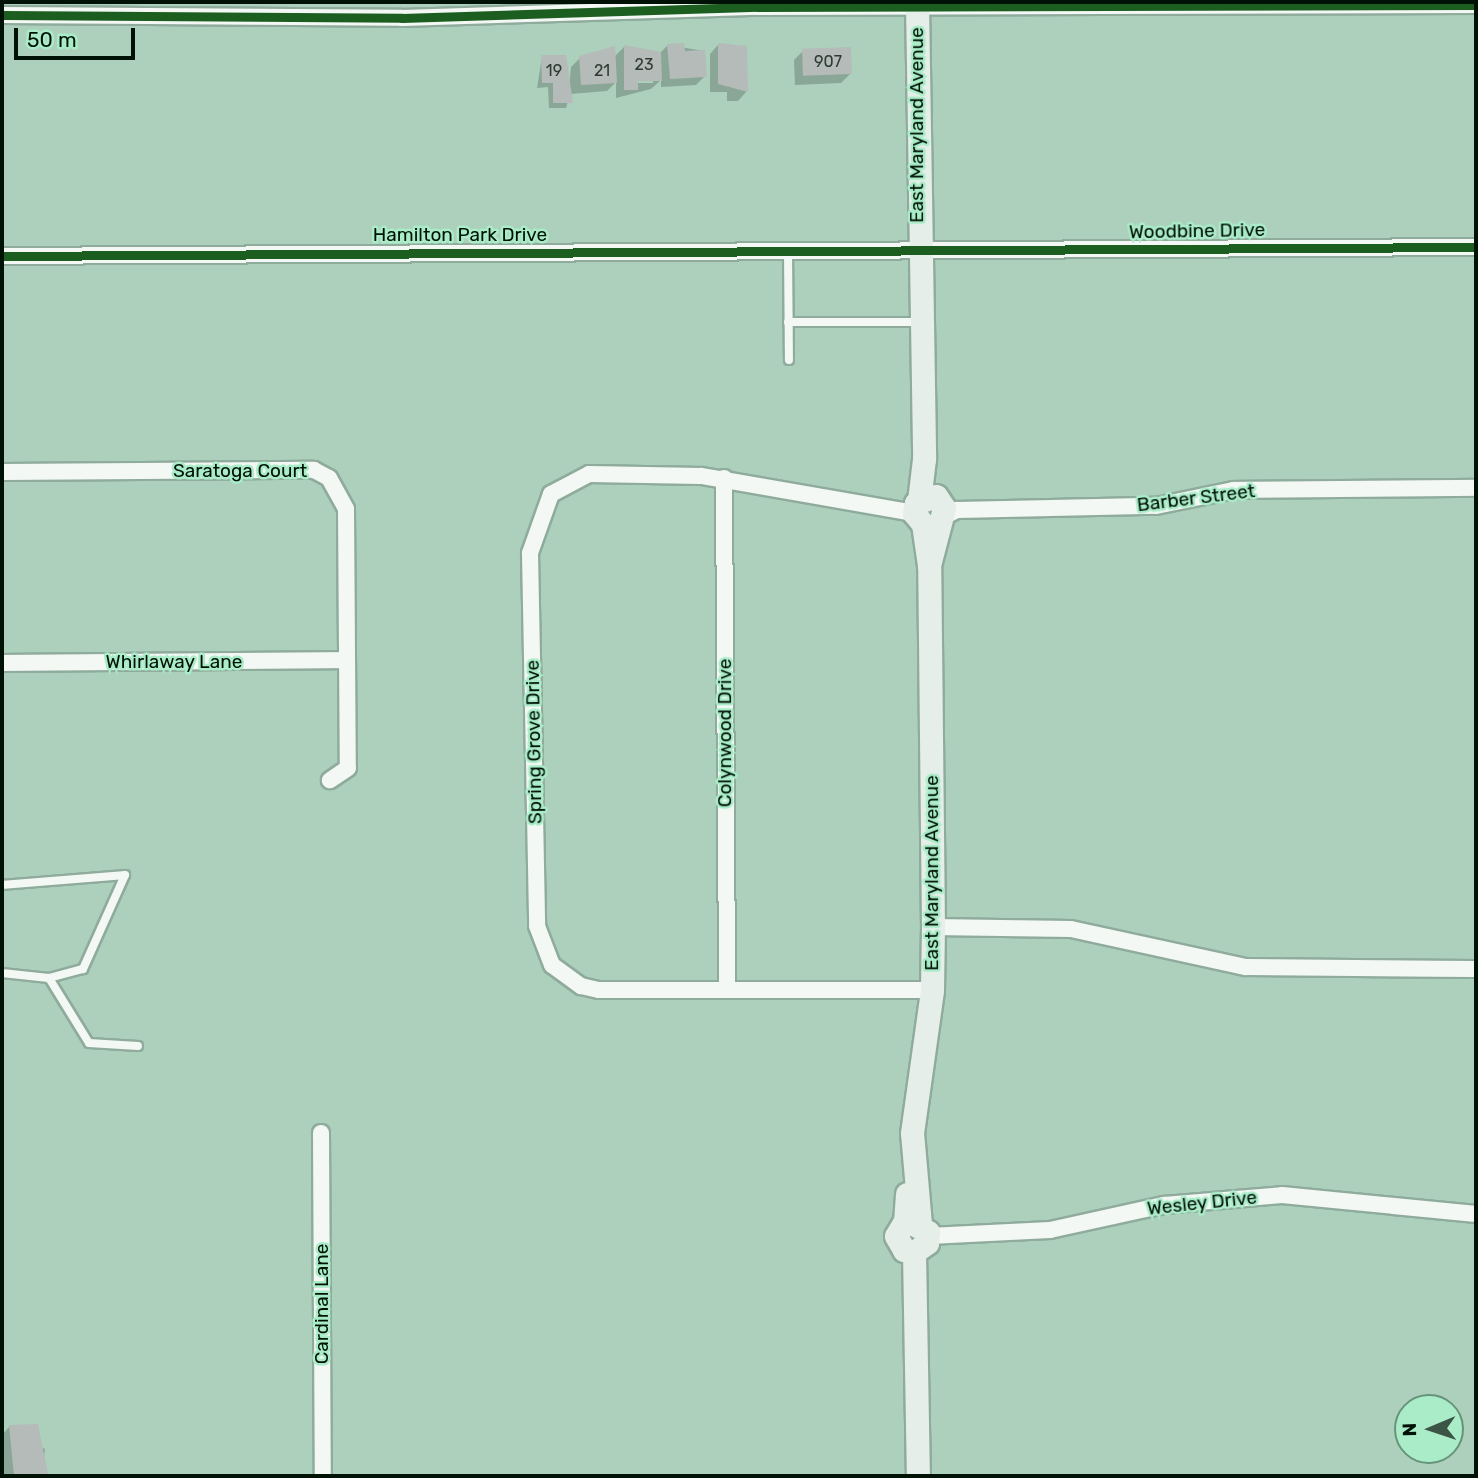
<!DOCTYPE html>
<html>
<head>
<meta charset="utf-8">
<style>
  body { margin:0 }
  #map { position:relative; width:1478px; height:1478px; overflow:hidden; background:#acd0bc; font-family:Rubik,sans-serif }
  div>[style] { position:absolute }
  .shadow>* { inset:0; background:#0003 }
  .building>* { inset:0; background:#b5bbb8; transform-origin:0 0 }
  .roads { filter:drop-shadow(2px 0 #8fab9c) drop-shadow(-2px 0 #8fab9c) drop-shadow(0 2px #8fab9c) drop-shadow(0 -2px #8fab9c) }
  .lane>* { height:8px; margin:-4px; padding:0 4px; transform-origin:4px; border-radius:4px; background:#f3f8f5 }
  .street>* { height:16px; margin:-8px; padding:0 8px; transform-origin:8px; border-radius:8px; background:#f3f8f5 }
  .secondary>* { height:23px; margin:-11.5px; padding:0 11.5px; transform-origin:11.5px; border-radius:11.5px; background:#e5eee9 }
  .cycleway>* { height:9px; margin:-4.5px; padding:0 4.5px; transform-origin:4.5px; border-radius:4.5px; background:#1b5e20 }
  span { translate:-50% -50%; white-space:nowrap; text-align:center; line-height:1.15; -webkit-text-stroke:5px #aaecc8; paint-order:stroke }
  .number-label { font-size:16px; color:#2d3c32 }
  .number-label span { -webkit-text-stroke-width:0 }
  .street-label { font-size:19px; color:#001106 }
  .frame { position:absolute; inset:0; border:4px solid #001106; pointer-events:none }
  .north { position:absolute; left:1394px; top:1394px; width:70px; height:70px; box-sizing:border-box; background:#aaecc8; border:2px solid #66947a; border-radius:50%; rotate:268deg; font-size:19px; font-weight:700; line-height:28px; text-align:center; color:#001106 }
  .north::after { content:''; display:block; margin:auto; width:24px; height:32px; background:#3c5446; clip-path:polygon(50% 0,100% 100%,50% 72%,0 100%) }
  .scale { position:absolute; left:14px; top:28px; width:121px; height:32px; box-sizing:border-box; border:4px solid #001106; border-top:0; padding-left:9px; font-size:21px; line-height:24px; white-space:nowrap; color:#001106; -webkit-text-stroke:5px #aaecc8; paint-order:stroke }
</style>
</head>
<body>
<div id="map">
  <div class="shadow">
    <div style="clip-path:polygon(evenodd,668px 45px,704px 51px,705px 76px,696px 85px,661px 87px,661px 80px,651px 89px,616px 98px,616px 82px,607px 91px,570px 94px,566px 108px,549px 108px,548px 87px,537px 88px,542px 57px,569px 90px,571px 67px,580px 58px,614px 57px,624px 47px,660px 53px,668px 45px,653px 79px,653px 83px,629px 83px,629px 80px,653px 79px)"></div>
    <div style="clip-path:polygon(718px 45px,746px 48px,746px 92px,738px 101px,727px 101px,727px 92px,710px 92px,710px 54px)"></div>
    <div style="clip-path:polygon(803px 51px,850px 74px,841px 83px,795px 85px,794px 60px)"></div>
    <div style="clip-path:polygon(9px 1427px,45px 1449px,42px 1476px,4px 1476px,2px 1435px)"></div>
  </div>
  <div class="building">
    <div style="clip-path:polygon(684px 43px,685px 51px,705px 50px,707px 77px,670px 79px,667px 44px)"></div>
    <div style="clip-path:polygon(718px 43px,747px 46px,748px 92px,718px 84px)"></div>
    <div style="clip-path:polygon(624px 45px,661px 52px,662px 81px,638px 81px,638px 90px,624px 90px)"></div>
    <div style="clip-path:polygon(615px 46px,617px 83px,581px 85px,579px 56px)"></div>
    <div style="left:851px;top:47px;width:27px;height:49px;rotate:88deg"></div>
    <div style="clip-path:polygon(541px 55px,566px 55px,573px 103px,553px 103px,553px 83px,542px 83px)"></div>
    <div style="clip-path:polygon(38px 1424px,48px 1474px,14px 1476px,9px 1425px)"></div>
  </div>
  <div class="roads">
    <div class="lane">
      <div style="left:788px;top:251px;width:109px;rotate:89.5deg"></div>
      <div style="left:788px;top:322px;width:130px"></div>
      <div style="left:2px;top:885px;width:123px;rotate:-4.6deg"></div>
      <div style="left:2px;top:973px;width:47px;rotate:6.1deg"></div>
      <div style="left:49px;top:978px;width:76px;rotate:58.4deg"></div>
      <div style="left:89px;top:1043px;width:49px;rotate:3.5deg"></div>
      <div style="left:49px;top:978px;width:35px;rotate:-15deg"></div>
      <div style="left:83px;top:969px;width:103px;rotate:-65.9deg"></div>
    </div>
    <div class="street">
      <div style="left:2px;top:15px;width:400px;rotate:0.4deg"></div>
      <div style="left:402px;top:18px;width:356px;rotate:-1.8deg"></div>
      <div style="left:758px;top:7px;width:718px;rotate:-0.16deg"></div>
      <div style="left:2px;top:256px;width:1474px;rotate:-0.35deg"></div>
      <div style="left:2px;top:472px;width:312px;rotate:-0.4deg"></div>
      <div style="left:314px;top:470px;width:17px;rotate:28deg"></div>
      <div style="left:329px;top:478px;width:35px;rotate:61deg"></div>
      <div style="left:346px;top:509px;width:259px;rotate:89.6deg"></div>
      <div style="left:348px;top:768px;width:22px;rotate:146deg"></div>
      <div style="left:724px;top:478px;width:511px;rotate:89.66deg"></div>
      <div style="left:914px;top:513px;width:216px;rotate:-170.1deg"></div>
      <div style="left:701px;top:476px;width:112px;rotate:-179deg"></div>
      <div style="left:589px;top:474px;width:43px;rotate:152.2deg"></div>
      <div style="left:551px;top:494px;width:63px;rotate:109.6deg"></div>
      <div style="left:530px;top:553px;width:373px;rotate:88.9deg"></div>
      <div style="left:537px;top:926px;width:42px;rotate:69deg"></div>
      <div style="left:552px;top:965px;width:36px;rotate:36deg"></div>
      <div style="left:581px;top:986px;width:18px;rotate:13deg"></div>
      <div style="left:599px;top:990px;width:333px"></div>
      <div style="left:941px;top:518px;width:18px;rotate:-27deg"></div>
      <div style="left:957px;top:510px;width:199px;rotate:-1.2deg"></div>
      <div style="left:1156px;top:506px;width:80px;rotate:-11.6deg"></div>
      <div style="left:1234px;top:490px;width:242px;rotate:-0.5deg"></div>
      <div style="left:2px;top:663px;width:345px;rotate:-0.5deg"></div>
      <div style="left:933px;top:927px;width:138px;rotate:0.8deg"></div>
      <div style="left:1071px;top:929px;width:179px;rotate:12.3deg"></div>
      <div style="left:1246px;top:967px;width:230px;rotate:0.5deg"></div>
      <div style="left:321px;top:1133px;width:343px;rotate:89.7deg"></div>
      <div style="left:929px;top:1236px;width:121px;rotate:-2.8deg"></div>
      <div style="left:1050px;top:1230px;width:117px;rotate:-12.4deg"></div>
      <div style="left:1164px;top:1205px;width:118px;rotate:-4.8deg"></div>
      <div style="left:1282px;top:1195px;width:195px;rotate:5.6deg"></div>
    </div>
    <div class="secondary">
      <div style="left:917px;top:2px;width:457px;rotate:89.1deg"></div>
      <div style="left:924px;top:459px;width:42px;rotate:96.8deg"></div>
      <div style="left:907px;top:1194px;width:27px;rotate:94deg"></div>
      <div style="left:905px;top:1221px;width:17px;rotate:121deg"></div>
      <div style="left:896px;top:1236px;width:16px;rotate:60deg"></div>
      <div style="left:904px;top:1250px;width:10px;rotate:11deg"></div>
      <div style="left:914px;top:1252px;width:16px;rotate:-35deg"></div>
      <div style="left:927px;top:1243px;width:11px;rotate:-85deg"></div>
      <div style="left:928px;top:1232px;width:23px;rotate:-151deg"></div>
      <div style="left:920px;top:1224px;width:91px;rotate:-95deg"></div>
      <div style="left:912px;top:1133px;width:144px;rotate:-82deg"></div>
      <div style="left:932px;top:990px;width:63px;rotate:-89.1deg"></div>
      <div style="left:933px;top:927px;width:362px;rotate:-90.6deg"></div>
      <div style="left:929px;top:565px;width:41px;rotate:-98.3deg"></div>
      <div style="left:923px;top:524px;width:14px;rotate:-129deg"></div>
      <div style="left:914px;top:513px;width:10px;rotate:-79deg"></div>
      <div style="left:916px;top:503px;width:21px;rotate:-19deg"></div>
      <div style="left:936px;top:496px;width:14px;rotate:56deg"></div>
      <div style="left:944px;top:508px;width:59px;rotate:104.7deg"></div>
      <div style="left:914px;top:1252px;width:224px;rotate:89deg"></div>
    </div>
  </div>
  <div class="cycleway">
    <div style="left:2px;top:15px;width:400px;rotate:0.4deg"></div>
    <div style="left:402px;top:18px;width:356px;rotate:-1.8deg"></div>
    <div style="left:758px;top:7px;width:718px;rotate:-0.16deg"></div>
    <div style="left:2px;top:256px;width:1474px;rotate:-0.35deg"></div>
  </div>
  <div class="number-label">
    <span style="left:828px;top:62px">907</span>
    <span style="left:644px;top:65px">23</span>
    <span style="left:554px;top:71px">19</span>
    <span style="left:602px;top:71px">21</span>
  </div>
  <div class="street-label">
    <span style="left:917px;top:125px;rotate:-90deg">East Maryland Avenue</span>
    <span style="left:1197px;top:231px;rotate:-1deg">Woodbine Drive</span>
    <span style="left:460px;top:235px">Hamilton Park Drive</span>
    <span style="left:240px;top:471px">Saratoga Court</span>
    <span style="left:1196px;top:498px;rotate:-7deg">Barber Street</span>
    <span style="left:174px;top:662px">Whirlaway Lane</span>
    <span style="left:725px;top:733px;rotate:-90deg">Colynwood Drive</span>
    <span style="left:534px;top:742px;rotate:-91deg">Spring Grove Drive</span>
    <span style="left:932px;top:873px;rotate:-90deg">East Maryland Avenue</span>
    <span style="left:1202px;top:1203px;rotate:-6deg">Wesley Drive</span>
    <span style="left:322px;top:1304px;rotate:-90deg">Cardinal Lane</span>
  </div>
  <div class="frame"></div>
  <div class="north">N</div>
  <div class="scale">50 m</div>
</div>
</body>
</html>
